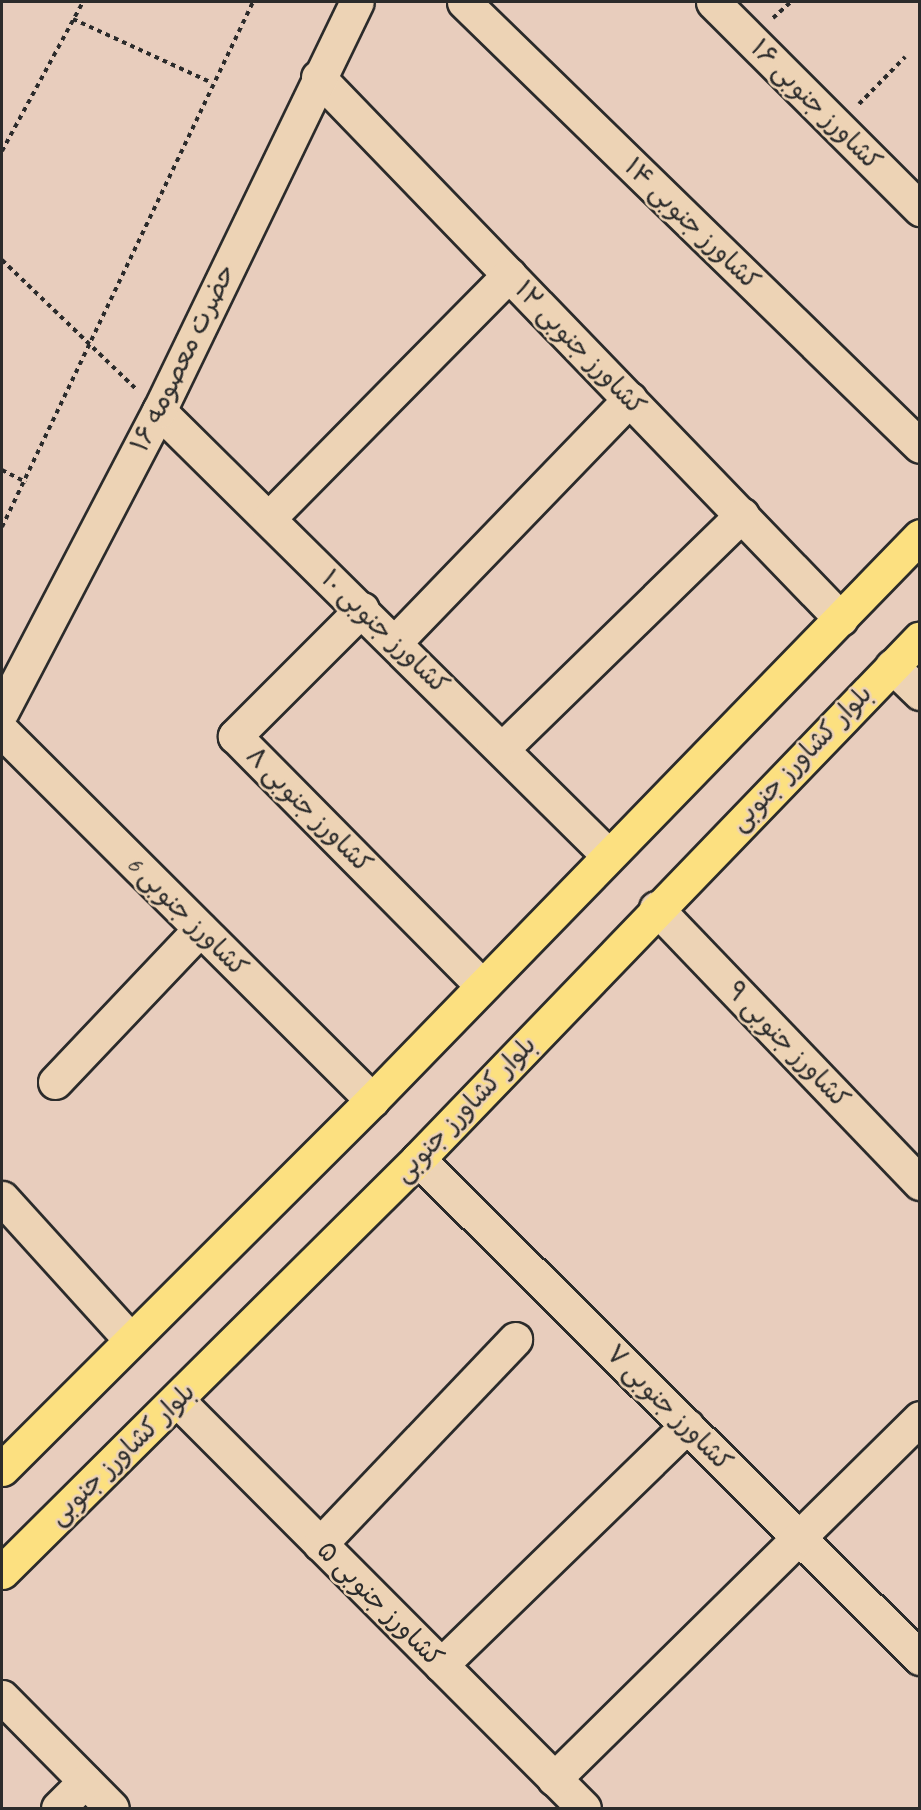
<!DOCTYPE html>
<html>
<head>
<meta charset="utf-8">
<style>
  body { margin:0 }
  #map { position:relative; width:921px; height:1810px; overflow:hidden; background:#e8cdbd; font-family:Caveat,"Playpen Sans Arabic",sans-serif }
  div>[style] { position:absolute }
  .path>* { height:4px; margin-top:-2px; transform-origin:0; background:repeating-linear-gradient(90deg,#2b2b2b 0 4.5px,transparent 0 9px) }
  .roads { filter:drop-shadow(2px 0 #2b2b2b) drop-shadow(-2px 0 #2b2b2b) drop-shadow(0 2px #2b2b2b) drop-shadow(0 -2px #2b2b2b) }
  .minor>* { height:33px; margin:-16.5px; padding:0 16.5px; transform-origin:16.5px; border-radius:16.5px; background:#edd3b5 }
  .major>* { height:33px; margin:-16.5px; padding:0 16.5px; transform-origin:16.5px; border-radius:16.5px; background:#fce080 }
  span { translate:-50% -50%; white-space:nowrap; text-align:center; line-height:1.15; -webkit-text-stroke:5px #edd3b5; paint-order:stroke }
  .street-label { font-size:26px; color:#2b2b2b }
  .frame { position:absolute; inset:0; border:3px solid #2b2b2b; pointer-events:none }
</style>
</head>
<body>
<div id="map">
  <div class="path">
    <div style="left:773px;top:18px;width:24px;rotate:-42deg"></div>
    <div style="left:73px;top:19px;width:153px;rotate:24.7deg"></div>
    <div style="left:859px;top:104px;width:66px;rotate:-45.6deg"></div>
    <div style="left:2px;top:151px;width:170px;rotate:-61.5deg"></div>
    <div style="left:2px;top:260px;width:185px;rotate:43.9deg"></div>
    <div style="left:2px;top:470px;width:27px;rotate:27deg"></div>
    <div style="left:2px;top:527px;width:582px;rotate:-64.45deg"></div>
  </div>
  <div class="roads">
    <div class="minor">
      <div style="left:464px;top:2px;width:636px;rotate:44.24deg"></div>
      <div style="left:713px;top:2px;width:293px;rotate:45deg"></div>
      <div style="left:318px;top:77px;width:753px;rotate:46.02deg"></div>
      <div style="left:159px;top:411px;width:631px;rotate:44.68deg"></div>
      <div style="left:269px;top:518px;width:342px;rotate:-45.4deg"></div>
      <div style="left:362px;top:609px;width:180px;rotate:135deg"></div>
      <div style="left:235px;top:736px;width:351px;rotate:45.3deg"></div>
      <div style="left:395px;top:642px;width:338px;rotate:-46deg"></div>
      <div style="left:892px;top:666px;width:39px;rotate:44deg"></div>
      <div style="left:2px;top:711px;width:339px;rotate:-62.4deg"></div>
      <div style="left:159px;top:411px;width:454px;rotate:-64.2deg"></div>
      <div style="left:2px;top:731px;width:523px;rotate:44.92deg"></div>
      <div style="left:503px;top:748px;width:334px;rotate:-44.3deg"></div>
      <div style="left:656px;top:908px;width:381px;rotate:46.2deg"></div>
      <div style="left:55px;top:1082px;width:211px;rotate:-46.5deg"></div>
      <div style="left:418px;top:1159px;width:708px;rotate:44.83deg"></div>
      <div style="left:2px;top:1198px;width:189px;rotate:47.8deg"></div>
      <div style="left:177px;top:1400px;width:576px;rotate:45.07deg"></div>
      <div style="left:320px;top:1544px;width:283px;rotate:-46.4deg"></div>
      <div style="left:441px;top:1665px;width:343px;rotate:-44.2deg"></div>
      <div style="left:2px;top:1697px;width:156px;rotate:45.3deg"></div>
      <div style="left:554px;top:1779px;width:514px;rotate:-44.61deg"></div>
      <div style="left:58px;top:1808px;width:38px;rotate:-45deg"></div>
    </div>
    <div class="major">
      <div style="left:2px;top:1469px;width:523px;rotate:-44.92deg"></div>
      <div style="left:372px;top:1100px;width:786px;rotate:-45.82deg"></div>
      <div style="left:2px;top:1572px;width:586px;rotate:-44.79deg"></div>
      <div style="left:418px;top:1159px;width:723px;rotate:-46.06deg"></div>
    </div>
  </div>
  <div class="street-label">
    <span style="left:816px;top:105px;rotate:45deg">کشاورز جنوبی ۱۶</span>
    <span style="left:692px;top:224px;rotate:44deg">کشاورز جنوبی ۱۴</span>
    <span style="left:580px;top:348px;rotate:46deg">کشاورز جنوبی ۱۲</span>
    <span style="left:183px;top:358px;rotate:-64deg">حضرت معصومه ۱۶</span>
    <span style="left:385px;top:632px;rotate:44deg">کشاورز جنوبی ۱۰</span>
    <span style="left:801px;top:758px;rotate:-46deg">بلوار کشاورز جنوبی</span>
    <span style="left:309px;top:810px;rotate:45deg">کشاورز جنوبی ۸</span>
    <span style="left:187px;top:916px;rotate:45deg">کشاورز جنوبی 6</span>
    <span style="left:788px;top:1045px;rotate:46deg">کشاورز جنوبی ۹</span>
    <span style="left:465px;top:1109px;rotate:-46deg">بلوار کشاورز جنوبی</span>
    <span style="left:669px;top:1408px;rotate:45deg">کشاورز جنوبی ۷</span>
    <span style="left:122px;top:1454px;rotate:-44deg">بلوار کشاورز جنوبی</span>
    <span style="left:380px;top:1604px;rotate:45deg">کشاورز جنوبی ۵</span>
  </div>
  <div class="frame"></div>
</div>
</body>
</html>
